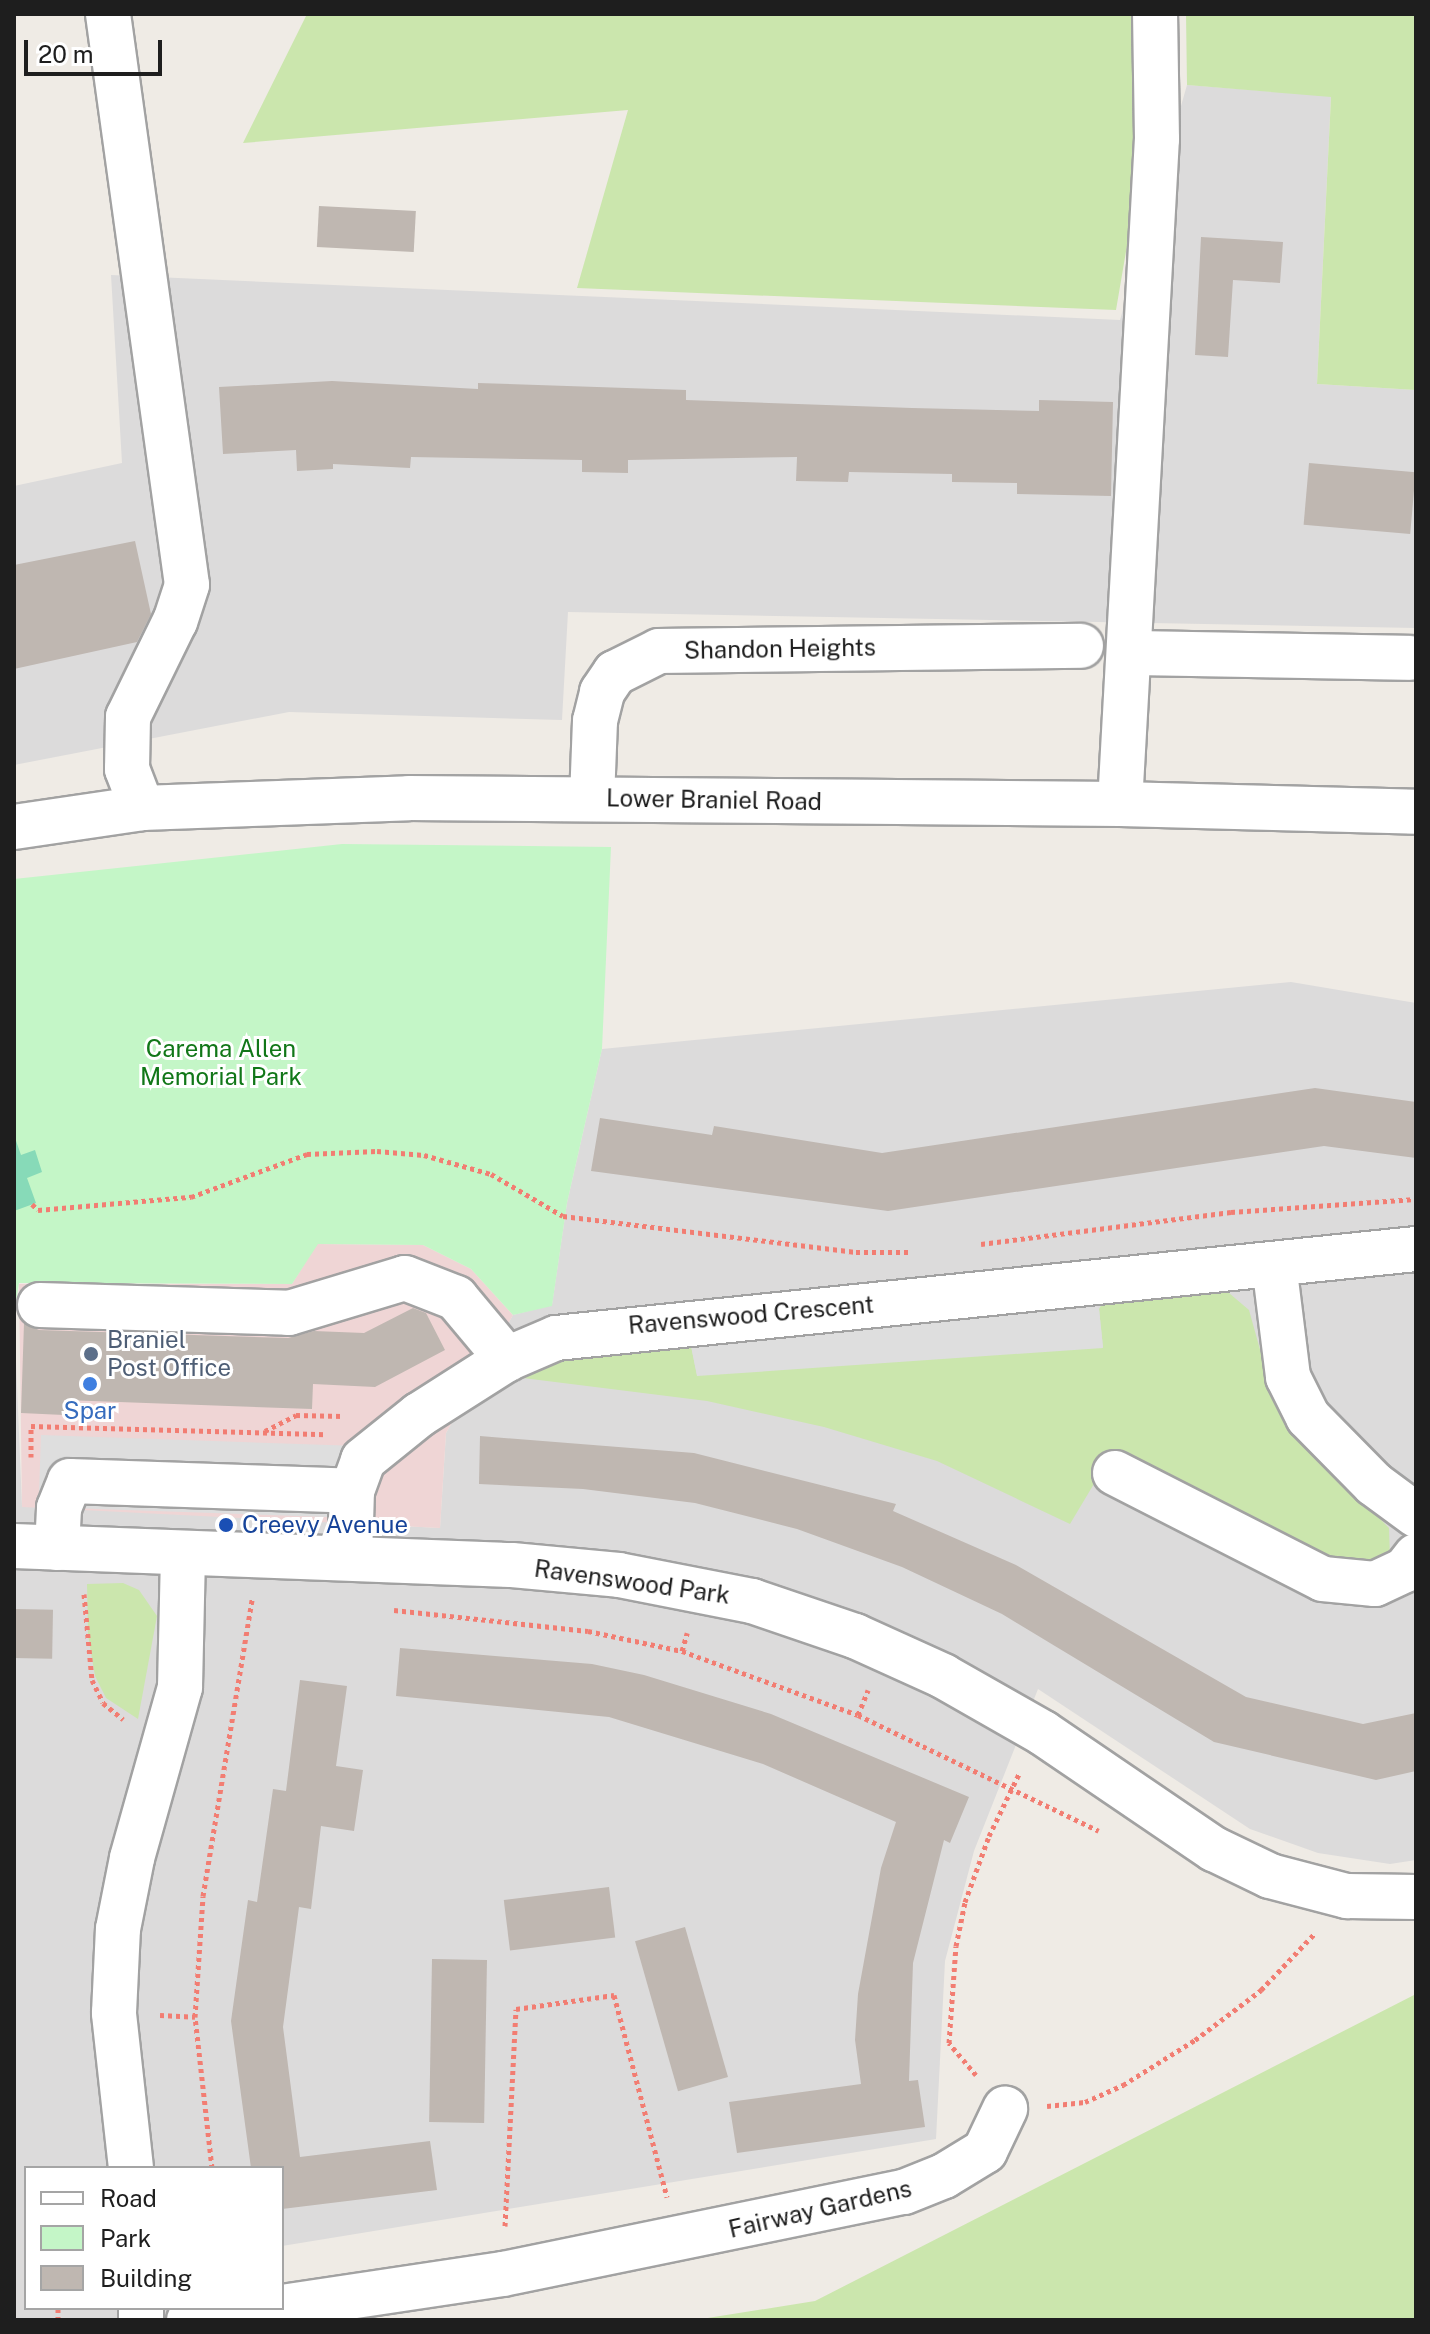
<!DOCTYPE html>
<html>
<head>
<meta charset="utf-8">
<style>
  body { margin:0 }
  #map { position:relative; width:1430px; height:2334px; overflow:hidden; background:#efebe5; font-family:"Public Sans",sans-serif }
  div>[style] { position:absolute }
  .residential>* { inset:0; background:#dcdbdb }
  .commercial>* { inset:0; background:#efd5d5 }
  .grass>* { inset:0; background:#cbe6ad }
  .park>* { inset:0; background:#c4f6c7 }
  .pitch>* { inset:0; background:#87dab8 }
  .parking>* { inset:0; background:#dedede; transform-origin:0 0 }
  .building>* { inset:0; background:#bfb7b1; transform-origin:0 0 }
  .path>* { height:5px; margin-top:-2.5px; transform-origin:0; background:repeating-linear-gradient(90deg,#f27d72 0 4px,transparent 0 8px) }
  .roads { filter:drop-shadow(2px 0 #a2a2a2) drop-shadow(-2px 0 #a2a2a2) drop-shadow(0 2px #a2a2a2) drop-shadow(0 -2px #a2a2a2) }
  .minor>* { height:44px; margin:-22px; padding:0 22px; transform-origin:22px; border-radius:22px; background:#fff }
  .dots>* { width:22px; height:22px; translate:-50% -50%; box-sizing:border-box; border:4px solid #fff; border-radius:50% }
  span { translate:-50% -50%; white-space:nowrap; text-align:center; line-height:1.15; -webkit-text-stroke:6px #fff; paint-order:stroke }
  .street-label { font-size:24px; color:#1e1e1e }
  .park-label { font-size:24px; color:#117718 }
  .service-label { font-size:24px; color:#4e5e75 }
  .left { translate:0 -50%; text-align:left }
  .shop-label { font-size:24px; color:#366cbe }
  .transit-label { font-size:24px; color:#164399 }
  .frame { position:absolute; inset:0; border:16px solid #1e1e1e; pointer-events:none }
  .legend { position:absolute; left:24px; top:2166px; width:260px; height:144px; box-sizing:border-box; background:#fff; border:2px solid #a5a5a5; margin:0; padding:10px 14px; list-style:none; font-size:24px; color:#1e1e1e }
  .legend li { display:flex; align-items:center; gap:16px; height:40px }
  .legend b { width:40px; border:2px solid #a5a5a5 }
  .scale { position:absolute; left:24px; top:40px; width:138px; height:36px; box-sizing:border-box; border:4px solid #1e1e1e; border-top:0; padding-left:10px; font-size:24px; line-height:28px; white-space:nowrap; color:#1e1e1e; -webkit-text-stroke:6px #fff; paint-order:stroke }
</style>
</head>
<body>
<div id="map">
  <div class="residential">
    <div style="clip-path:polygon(1187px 85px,1331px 96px,1317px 384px,1416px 390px,1416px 628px,568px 612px,562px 720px,289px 712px,14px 765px,14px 486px,122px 463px,111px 275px,1120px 320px)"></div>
    <div style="clip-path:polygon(1291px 982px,1416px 1003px,1416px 1860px,1390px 1864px,1318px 1853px,1250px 1829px,1038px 1689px,974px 1851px,945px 1961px,936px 2139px,282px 2246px,282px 2168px,26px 2168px,26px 2308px,175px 2308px,174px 2320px,14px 2320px,14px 1313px,22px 1506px,440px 1528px,446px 1433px,513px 1315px,552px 1305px,567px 1203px,602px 1049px)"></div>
  </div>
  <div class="commercial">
    <div style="clip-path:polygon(317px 1244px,423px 1245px,471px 1269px,513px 1315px,446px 1433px,440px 1528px,22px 1507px,19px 1284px,292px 1284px)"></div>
  </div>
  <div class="grass">
    <div style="clip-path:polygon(307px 14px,1157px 14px,1149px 117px,1116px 310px,577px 288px,628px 110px,243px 143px)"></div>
    <div style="clip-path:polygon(1186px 14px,1416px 14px,1416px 390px,1317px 384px,1331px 97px,1187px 85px)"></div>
    <div style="clip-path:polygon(1204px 1289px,1229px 1293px,1249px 1310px,1271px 1389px,1288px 1425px,1389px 1528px,1390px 1559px,1349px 1573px,1113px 1452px,1070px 1524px,937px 1461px,824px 1427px,707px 1401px,523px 1378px,536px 1369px,627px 1342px,691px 1346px,697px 1375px,1103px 1347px,1099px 1309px,1104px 1301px)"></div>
    <div style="clip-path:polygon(123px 1583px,139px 1590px,157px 1616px,138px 1719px,106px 1698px,95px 1676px,88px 1635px,87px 1584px)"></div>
    <div style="clip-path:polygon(1416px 1994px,1416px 2320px,695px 2320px,815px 2301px)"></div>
  </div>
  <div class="park">
    <div style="clip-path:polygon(342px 844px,611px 847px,602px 1049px,567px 1203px,552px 1306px,513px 1315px,471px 1269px,423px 1245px,318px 1244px,292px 1284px,19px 1283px,14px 1313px,14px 879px)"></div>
  </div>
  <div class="pitch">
    <div style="clip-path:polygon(14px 1135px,21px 1155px,35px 1150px,42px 1172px,27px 1178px,36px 1203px,14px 1211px)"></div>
  </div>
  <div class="parking">
    <div style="clip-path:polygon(1080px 1283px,1099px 1309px,1103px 1348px,697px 1376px,691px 1346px)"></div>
    <div style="left:41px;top:1435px;width:303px;height:72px;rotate:2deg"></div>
  </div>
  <div class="building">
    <div style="left:319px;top:206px;width:97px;height:41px;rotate:3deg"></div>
    <div style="clip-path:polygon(1201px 237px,1283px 242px,1280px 283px,1233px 280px,1228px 357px,1195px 355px)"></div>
    <div style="clip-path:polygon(332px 381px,478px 389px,478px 383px,686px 390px,686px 400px,912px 408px,1039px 411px,1039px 400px,1113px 402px,1111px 496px,1017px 494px,1017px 483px,952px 482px,952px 474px,849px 472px,848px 482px,796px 481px,797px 457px,628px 460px,628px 473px,582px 472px,582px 460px,411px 457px,410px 468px,333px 464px,333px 469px,297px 471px,296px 450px,223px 454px,219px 387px)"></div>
    <div style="left:1309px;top:463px;width:107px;height:62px;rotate:5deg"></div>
    <div style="clip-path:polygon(135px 541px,151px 614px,137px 642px,14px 669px,14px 565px)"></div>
    <div style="clip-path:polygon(1315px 1088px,1416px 1102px,1416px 1158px,1324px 1146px,888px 1211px,591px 1171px,600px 1118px,712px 1135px,714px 1126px,882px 1153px)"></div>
    <div style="clip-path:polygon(413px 1308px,426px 1313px,445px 1350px,375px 1387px,313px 1384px,312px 1409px,64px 1400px,64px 1415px,21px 1413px,24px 1323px,39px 1330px,288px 1338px,314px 1331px,364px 1333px)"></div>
    <div style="clip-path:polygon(480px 1436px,694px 1453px,896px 1504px,893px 1511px,1016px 1565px,1246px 1697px,1363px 1724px,1416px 1713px,1416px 1771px,1376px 1780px,1214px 1742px,1002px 1614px,902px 1567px,797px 1529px,695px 1503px,583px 1489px,479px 1484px)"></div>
    <div style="left:14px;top:1609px;width:39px;height:49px;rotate:1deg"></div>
    <div style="clip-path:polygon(400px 1648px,592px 1664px,644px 1675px,771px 1714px,969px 1797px,950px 1843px,944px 1840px,913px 1963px,909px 2081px,918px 2080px,925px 2127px,737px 2153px,729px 2102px,861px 2084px,855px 2040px,858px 1994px,881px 1868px,896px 1822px,763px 1764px,609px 1717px,396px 1696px)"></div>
    <div style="clip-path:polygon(300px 1680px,347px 1686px,336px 1766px,363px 1770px,354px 1831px,321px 1826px,311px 1909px,299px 1907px,283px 2027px,300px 2157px,430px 2141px,437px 2190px,282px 2209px,282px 2168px,251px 2168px,231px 2021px,248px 1900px,257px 1902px,273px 1789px,286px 1791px)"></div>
    <div style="left:609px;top:1887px;width:51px;height:106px;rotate:83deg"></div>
    <div style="left:685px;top:1927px;width:156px;height:52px;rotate:74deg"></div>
    <div style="left:432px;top:1959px;width:55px;height:163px;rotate:1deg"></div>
  </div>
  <div class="path">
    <div style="left:32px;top:1204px;width:8px;rotate:45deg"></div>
    <div style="left:38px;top:1210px;width:154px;rotate:-4.9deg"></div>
    <div style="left:191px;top:1197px;width:124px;rotate:-20.3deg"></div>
    <div style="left:307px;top:1154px;width:70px;rotate:-2.5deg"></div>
    <div style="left:377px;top:1151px;width:47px;rotate:4.9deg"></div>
    <div style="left:424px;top:1155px;width:70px;rotate:15.8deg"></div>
    <div style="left:491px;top:1174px;width:83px;rotate:30.3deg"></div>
    <div style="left:563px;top:1216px;width:295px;rotate:7deg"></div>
    <div style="left:856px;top:1252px;width:55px"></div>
    <div style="left:981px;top:1244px;width:252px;rotate:-7.3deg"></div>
    <div style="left:1231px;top:1212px;width:185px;rotate:-4deg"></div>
    <div style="left:265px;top:1431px;width:35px;rotate:-27deg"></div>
    <div style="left:296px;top:1415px;width:47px;rotate:1.2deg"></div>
    <div style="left:31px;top:1457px;width:31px;rotate:-90deg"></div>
    <div style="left:31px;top:1426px;width:295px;rotate:1.6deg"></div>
    <div style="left:84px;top:1594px;width:86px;rotate:84.7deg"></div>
    <div style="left:92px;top:1680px;width:25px;rotate:64deg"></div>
    <div style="left:103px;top:1703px;width:26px;rotate:39deg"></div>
    <div style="left:394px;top:1610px;width:195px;rotate:6.2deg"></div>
    <div style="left:588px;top:1631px;width:96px;rotate:12deg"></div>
    <div style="left:682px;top:1651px;width:187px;rotate:20deg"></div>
    <div style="left:858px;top:1715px;width:267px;rotate:25.7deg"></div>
    <div style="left:682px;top:1651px;width:19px;rotate:-74deg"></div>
    <div style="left:858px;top:1715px;width:27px;rotate:-68deg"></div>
    <div style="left:160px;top:2015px;width:35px;rotate:3deg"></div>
    <div style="left:976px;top:2075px;width:42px;rotate:-130.2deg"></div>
    <div style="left:949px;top:2043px;width:97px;rotate:-85.9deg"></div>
    <div style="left:956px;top:1946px;width:45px;rotate:-78.4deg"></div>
    <div style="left:965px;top:1902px;width:70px;rotate:-70deg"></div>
    <div style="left:989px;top:1836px;width:71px;rotate:-64.2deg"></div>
    <div style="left:1047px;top:2106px;width:38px;rotate:-6deg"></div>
    <div style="left:1085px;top:2102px;width:42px;rotate:-24.1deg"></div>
    <div style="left:1123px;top:2085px;width:85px;rotate:-32deg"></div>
    <div style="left:1195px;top:2040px;width:83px;rotate:-37.1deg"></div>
    <div style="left:1261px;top:1990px;width:79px;rotate:-46.5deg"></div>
    <div style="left:212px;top:2168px;width:152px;rotate:-96.4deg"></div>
    <div style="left:195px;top:2017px;width:121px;rotate:-86.2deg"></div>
    <div style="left:203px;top:1896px;width:301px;rotate:-80.6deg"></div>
    <div style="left:505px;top:2226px;width:217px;rotate:-87.1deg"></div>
    <div style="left:516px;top:2009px;width:99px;rotate:-8.1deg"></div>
    <div style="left:614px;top:1995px;width:209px;rotate:75.3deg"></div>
    <div style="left:58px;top:2320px;width:12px;rotate:-90deg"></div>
  </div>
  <div class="roads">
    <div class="minor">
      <div style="left:108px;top:14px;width:576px;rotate:82.12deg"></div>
      <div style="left:187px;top:585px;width:38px;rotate:108deg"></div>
      <div style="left:175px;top:621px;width:107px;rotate:116.1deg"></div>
      <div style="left:128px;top:717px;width:52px;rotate:91.1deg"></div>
      <div style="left:127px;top:769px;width:42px;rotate:69deg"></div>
      <div style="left:1129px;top:653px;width:281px;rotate:1deg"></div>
      <div style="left:592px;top:799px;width:78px;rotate:-87.8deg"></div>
      <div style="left:595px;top:721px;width:30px;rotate:-76deg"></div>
      <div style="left:602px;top:692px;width:23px;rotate:-56deg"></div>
      <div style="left:615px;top:673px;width:49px;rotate:-26.6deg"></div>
      <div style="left:659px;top:651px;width:422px;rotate:-0.7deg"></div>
      <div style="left:1120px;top:804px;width:666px;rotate:-86.82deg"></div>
      <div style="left:1157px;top:139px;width:125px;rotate:-90.9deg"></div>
      <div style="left:14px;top:827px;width:129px;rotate:-8.4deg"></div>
      <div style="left:142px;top:808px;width:267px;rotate:-2.1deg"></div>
      <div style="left:409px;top:798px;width:711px;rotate:0.48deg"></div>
      <div style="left:1120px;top:804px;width:296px;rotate:1.5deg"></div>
      <div style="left:1274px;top:1264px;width:114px;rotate:82.9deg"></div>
      <div style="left:1288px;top:1377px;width:45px;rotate:63.4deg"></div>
      <div style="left:1308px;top:1417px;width:94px;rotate:45.4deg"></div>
      <div style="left:1374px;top:1484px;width:52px;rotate:36.4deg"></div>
      <div style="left:40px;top:1305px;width:249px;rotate:1.8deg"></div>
      <div style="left:289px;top:1313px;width:121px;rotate:-16.8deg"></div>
      <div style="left:405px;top:1278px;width:55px;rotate:21.4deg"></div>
      <div style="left:456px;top:1298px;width:80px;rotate:50.1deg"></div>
      <div style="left:1115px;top:1473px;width:233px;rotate:27deg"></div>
      <div style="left:1323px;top:1579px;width:52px;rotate:5.5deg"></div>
      <div style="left:1375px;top:1584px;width:33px;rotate:-25deg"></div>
      <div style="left:1405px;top:1570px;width:18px;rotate:-52deg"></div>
      <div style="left:14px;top:1546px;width:498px;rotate:2.2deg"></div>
      <div style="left:512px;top:1565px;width:107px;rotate:5.3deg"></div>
      <div style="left:619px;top:1575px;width:136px;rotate:11.1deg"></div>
      <div style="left:752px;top:1601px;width:109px;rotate:18.8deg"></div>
      <div style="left:855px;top:1636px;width:97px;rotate:24.4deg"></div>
      <div style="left:943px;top:1676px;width:115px;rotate:29.7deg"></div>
      <div style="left:1043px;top:1733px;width:207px;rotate:34.2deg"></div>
      <div style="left:1214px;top:1849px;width:62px;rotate:25.7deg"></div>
      <div style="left:1270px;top:1876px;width:80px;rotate:14.6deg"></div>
      <div style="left:1347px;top:1896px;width:69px;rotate:0.8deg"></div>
      <div style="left:57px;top:1548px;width:40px;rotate:-87.1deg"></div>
      <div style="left:59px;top:1508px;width:29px;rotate:-68deg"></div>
      <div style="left:70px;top:1481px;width:282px;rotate:2deg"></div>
      <div style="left:350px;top:1557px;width:66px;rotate:-88.3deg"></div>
      <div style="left:352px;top:1491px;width:33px;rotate:-70deg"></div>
      <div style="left:363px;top:1460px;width:72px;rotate:-38.8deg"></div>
      <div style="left:419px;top:1415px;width:104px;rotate:-32.5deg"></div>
      <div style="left:507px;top:1359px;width:53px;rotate:-23.2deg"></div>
      <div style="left:556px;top:1338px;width:865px;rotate:-5.91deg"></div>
      <div style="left:131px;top:2168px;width:156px;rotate:-96.3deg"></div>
      <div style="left:114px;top:2013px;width:84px;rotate:-87.3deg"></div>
      <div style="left:118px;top:1929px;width:72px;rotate:-78.8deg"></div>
      <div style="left:132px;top:1858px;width:178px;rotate:-74.3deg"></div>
      <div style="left:180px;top:1687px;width:133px;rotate:-88.7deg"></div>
      <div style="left:282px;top:2307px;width:223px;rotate:-8.5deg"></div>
      <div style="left:503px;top:2274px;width:409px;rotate:-11.6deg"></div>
      <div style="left:904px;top:2192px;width:43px;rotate:-21.8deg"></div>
      <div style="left:944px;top:2176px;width:48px;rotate:-31.4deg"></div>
      <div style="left:985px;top:2151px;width:47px;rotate:-64.5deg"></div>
      <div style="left:141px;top:2308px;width:12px;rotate:90deg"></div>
      <div style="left:189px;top:2320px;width:89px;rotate:-7.8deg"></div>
    </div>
  </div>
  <div class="dots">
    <div style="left:91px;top:1354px;background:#5c6f8a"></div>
    <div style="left:90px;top:1384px;background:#3f7fe0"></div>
    <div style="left:226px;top:1525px;background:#1a4fb4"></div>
  </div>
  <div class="street-label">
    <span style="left:780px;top:649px;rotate:-1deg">Shandon Heights</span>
    <span style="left:714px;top:800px;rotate:1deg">Lower Braniel Road</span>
    <span style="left:751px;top:1315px;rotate:-5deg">Ravenswood Crescent</span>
    <span style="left:632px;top:1582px;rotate:8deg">Ravenswood Park</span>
    <span style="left:820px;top:2209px;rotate:-13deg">Fairway Gardens</span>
  </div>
  <div class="park-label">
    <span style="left:221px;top:1063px">Carema Allen<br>Memorial Park</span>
  </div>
  <div class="service-label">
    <span class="left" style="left:107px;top:1354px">Braniel<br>Post Office</span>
  </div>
  <div class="shop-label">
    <span style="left:90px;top:1411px">Spar</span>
  </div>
  <div class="transit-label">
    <span class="left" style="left:242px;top:1525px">Creevy Avenue</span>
  </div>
  <div class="frame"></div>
  <ul class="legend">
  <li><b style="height:10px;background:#fff"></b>Road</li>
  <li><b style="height:22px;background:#c4f6c7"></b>Park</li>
  <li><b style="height:22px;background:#bfb7b1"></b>Building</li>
  </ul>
  <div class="scale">20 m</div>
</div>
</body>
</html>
